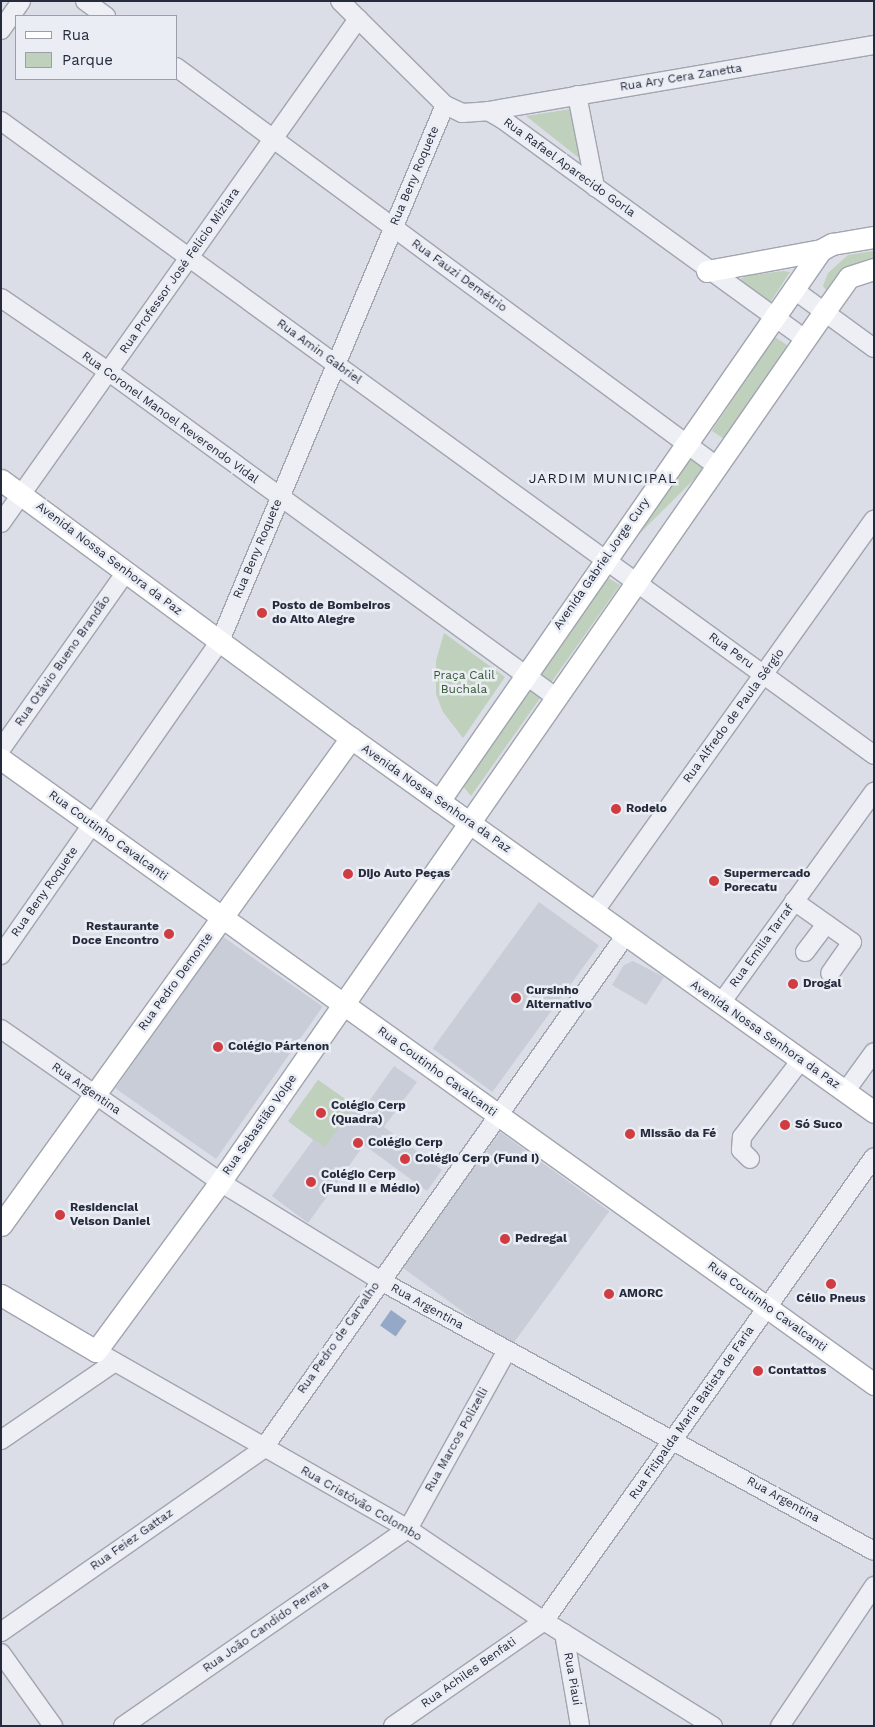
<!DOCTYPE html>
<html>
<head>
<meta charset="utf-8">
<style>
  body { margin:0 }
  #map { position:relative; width:875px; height:1727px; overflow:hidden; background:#dbdee6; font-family:"Work Sans",sans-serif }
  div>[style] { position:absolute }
  .built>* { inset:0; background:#c9cdd8; transform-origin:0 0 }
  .green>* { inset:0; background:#bfd0bc; transform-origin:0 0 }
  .water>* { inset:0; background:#95a8c7; transform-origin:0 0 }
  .roads { filter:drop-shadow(1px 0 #a1a5b0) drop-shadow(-1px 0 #a1a5b0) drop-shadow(0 1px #a1a5b0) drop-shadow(0 -1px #a1a5b0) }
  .minor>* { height:18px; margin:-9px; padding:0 9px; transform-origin:9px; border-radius:9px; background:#eeeff4 }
  .major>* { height:21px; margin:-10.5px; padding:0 10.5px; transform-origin:10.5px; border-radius:10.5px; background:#fff }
  .dots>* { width:14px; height:14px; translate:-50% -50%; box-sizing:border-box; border:2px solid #eaedf4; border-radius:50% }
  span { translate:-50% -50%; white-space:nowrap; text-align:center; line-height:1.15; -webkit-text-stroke:5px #eaedf4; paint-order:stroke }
  .street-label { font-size:12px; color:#252b3c }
  .poi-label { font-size:12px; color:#252b3c; font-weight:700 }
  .left { translate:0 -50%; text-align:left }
  .right { translate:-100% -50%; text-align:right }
  .park-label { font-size:12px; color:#355832 }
  .neighbourhood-label { font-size:14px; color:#181c2c; letter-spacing:1px }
  .frame { position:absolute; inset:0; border:2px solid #252b3c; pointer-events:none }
  .legend { position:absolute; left:15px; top:15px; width:162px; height:65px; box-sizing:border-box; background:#eaedf4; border:1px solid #9b9faa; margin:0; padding:6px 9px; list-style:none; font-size:15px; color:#252b3c }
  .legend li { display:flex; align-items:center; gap:10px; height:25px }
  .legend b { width:25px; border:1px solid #9b9faa }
</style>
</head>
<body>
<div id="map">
  <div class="built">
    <div style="left:539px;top:902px;width:74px;height:181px;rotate:36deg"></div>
    <div style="left:222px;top:936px;width:123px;height:186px;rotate:35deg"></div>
    <div style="clip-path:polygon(633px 961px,664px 977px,646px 1005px,612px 985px,624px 965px)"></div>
    <div style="clip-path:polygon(394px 1066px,417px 1082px,384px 1127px,442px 1170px,427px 1191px,364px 1145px,308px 1223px,272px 1196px,313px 1140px,288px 1121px,318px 1080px,362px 1111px)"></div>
    <div style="left:500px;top:1132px;width:135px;height:167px;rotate:36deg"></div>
  </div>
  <div class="green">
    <div style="clip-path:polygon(571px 109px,584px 162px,526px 116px)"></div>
    <div style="clip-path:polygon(874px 251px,874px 264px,827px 291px,823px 286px,828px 273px,848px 255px)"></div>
    <div style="clip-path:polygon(783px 271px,790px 272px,771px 301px,766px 301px,739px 280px,746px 276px)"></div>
    <div style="left:775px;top:337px;width:18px;height:113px;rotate:34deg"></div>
    <div style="left:690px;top:455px;width:20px;height:113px;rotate:45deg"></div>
    <div style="clip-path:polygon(608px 578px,620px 585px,471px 796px,460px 782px)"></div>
    <div style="clip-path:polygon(444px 633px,505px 677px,463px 738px,443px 712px,436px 694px,436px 661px)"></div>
    <div style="left:318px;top:1080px;width:44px;height:51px;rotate:35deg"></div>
  </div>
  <div class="water">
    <div style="left:391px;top:1310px;width:19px;height:19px;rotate:35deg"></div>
  </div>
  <div class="roads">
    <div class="minor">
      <div style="left:85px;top:1px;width:26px;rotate:36deg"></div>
      <div style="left:340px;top:1px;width:148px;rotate:44.7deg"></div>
      <div style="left:445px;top:105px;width:19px;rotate:25deg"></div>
      <div style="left:462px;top:113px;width:26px;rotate:-4deg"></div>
      <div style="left:488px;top:111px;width:16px;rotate:30deg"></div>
      <div style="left:502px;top:119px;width:374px;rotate:36deg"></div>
      <div style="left:1px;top:30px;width:35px;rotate:-55deg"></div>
      <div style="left:176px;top:67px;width:674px;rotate:36.43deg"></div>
      <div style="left:577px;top:95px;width:94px;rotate:78.9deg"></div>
      <div style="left:488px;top:111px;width:392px;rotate:-9.7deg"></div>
      <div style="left:1px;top:121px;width:1079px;rotate:35.99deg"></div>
      <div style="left:793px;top:289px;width:100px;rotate:36.1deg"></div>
      <div style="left:1px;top:298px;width:131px;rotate:34.4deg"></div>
      <div style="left:109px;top:372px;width:554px;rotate:36.04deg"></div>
      <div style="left:1px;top:523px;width:618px;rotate:-54.69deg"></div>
      <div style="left:1px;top:749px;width:215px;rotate:-54.8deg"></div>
      <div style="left:794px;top:901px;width:71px;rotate:35.3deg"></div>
      <div style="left:852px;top:942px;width:38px;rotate:125deg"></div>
      <div style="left:594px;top:912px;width:482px;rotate:-54.5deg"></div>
      <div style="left:805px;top:952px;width:35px;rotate:-53deg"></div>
      <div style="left:1px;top:955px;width:383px;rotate:-55.1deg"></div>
      <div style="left:220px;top:641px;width:581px;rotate:-67.23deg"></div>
      <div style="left:721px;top:1003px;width:261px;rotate:-54.1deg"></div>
      <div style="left:1px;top:1029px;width:267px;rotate:34.9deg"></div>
      <div style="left:220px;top:1182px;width:187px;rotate:31.6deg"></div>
      <div style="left:379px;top:1280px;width:564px;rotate:28.7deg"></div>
      <div style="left:845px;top:1092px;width:49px;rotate:-54.1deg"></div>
      <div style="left:750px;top:1159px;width:13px;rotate:-135deg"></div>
      <div style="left:741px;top:1150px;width:13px;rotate:-86deg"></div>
      <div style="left:742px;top:1137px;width:97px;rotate:-52.5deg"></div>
      <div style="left:96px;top:1351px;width:359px;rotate:29.7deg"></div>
      <div style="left:408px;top:1529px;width:164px;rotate:34.1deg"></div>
      <div style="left:544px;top:1621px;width:199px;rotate:31.9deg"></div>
      <div style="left:1px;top:1440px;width:138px;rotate:-34.4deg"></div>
      <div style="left:1px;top:1632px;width:320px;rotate:-34.9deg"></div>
      <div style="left:263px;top:1449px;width:628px;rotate:-54.79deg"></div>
      <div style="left:564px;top:1633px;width:94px;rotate:80.2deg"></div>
      <div style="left:1px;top:1653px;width:90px;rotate:54.5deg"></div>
      <div style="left:123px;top:1726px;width:346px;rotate:-34.7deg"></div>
      <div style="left:408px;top:1529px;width:202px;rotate:-61deg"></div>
      <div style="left:393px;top:1726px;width:184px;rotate:-34.8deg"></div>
      <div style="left:544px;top:1621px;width:569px;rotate:-54.58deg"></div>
      <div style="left:780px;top:1726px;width:169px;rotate:-56.1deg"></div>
    </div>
    <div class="major">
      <div style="left:707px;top:271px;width:116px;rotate:-10.4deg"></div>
      <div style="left:1px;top:480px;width:435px;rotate:36.4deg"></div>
      <div style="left:351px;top:738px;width:643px;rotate:35.57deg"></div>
      <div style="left:1px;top:759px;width:1074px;rotate:35.6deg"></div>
      <div style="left:439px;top:801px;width:670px;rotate:-55.27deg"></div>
      <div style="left:821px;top:250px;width:13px;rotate:-29deg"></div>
      <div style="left:832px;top:244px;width:43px;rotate:-9.5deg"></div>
      <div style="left:1px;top:1225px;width:600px;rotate:-54.3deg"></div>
      <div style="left:1px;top:1295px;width:110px;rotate:30.5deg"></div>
      <div style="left:96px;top:1351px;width:210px;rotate:-53.7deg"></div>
      <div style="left:220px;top:1182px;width:1059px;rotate:-55.23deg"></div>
      <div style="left:824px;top:312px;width:43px;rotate:-54.5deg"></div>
      <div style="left:849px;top:277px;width:26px;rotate:-18deg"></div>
    </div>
  </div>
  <div class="dots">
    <div style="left:262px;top:613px;background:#cf3c42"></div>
    <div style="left:616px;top:809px;background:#cf3c42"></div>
    <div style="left:348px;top:874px;background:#cf3c42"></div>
    <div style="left:714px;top:881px;background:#cf3c42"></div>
    <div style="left:169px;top:934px;background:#cf3c42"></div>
    <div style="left:793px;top:984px;background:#cf3c42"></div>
    <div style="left:516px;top:998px;background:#cf3c42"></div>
    <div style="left:218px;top:1047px;background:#cf3c42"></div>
    <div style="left:321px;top:1113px;background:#cf3c42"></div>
    <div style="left:785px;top:1125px;background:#cf3c42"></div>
    <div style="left:630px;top:1134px;background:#cf3c42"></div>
    <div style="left:358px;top:1143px;background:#cf3c42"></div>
    <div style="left:405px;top:1159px;background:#cf3c42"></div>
    <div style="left:311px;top:1182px;background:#cf3c42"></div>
    <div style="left:60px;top:1215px;background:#cf3c42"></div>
    <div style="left:505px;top:1239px;background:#cf3c42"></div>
    <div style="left:831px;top:1284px;background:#cf3c42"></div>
    <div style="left:609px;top:1294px;background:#cf3c42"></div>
    <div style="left:758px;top:1371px;background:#cf3c42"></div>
  </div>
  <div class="street-label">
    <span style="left:681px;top:78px;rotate:-9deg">Rua Ary Cera Zanetta</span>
    <span style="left:569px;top:168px;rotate:36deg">Rua Rafael Aparecido Gorla</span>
    <span style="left:415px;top:176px;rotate:-67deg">Rua Beny Roquete</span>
    <span style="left:180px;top:271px;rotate:-55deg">Rua Professor José Felício Miziara</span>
    <span style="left:459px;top:276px;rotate:36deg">Rua Fauzi Demétrio</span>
    <span style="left:319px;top:352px;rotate:36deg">Rua Amin Gabriel</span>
    <span style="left:170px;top:418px;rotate:36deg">Rua Coronel Manoel Reverendo Vidal</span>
    <span style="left:258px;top:549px;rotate:-67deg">Rua Beny Roquete</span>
    <span style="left:109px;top:559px;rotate:37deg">Avenida Nossa Senhora da Paz</span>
    <span style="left:602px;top:564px;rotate:-55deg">Avenida Gabriel Jorge Cury</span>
    <span style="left:731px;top:651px;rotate:36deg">Rua Peru</span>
    <span style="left:63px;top:661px;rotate:-55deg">Rua Otávio Bueno Brandão</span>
    <span style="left:734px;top:716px;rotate:-54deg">Rua Alfredo de Paula Sérgio</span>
    <span style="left:436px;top:799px;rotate:35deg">Avenida Nossa Senhora da Paz</span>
    <span style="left:108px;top:836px;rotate:36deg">Rua Coutinho Cavalcanti</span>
    <span style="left:45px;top:892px;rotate:-55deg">Rua Beny Roquete</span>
    <span style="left:762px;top:946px;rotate:-54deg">Rua Emilia Tarraf</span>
    <span style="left:176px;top:982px;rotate:-54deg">Rua Pedro Demonte</span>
    <span style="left:765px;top:1035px;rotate:35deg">Avenida Nossa Senhora da Paz</span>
    <span style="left:437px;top:1072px;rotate:36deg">Rua Coutinho Cavalcanti</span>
    <span style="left:86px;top:1089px;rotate:35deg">Rua Argentina</span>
    <span style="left:260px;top:1125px;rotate:-55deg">Rua Sebastião Volpe</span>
    <span style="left:427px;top:1307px;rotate:29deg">Rua Argentina</span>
    <span style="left:767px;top:1307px;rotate:36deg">Rua Coutinho Cavalcanti</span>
    <span style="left:339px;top:1338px;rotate:-55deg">Rua Pedro de Carvalho</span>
    <span style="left:692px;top:1413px;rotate:-55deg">Rua Fitipalda Maria Batista de Faria</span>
    <span style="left:457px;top:1440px;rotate:-61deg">Rua Marcos Polizelli</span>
    <span style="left:783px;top:1500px;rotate:29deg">Rua Argentina</span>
    <span style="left:361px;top:1504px;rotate:30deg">Rua Cristóvão Colombo</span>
    <span style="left:132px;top:1540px;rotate:-35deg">Rua Feiez Gattaz</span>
    <span style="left:266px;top:1627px;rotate:-35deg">Rua João Candido Pereira</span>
    <span style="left:469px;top:1673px;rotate:-35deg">Rua Achiles Benfati</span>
    <span style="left:572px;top:1679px;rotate:80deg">Rua Piauí</span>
  </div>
  <div class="poi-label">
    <span class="left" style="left:272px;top:613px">Posto de Bombeiros<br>do Alto Alegre</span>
    <span class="left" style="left:626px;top:809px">Rodelo</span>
    <span class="left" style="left:358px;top:874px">Dijo Auto Peças</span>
    <span class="left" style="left:724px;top:881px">Supermercado<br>Porecatu</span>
    <span class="right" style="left:159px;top:934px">Restaurante<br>Doce Encontro</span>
    <span class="left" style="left:803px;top:984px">Drogal</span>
    <span class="left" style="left:526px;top:998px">Cursinho<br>Alternativo</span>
    <span class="left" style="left:228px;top:1047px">Colégio Pártenon</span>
    <span class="left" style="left:331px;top:1113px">Colégio Cerp<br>(Quadra)</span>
    <span class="left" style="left:795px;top:1125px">Só Suco</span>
    <span class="left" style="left:640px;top:1134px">Missão da Fé</span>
    <span class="left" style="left:368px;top:1143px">Colégio Cerp</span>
    <span class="left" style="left:415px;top:1159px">Colégio Cerp (Fund I)</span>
    <span class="left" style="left:321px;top:1182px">Colégio Cerp<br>(Fund II e Médio)</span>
    <span class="left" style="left:70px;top:1215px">Residencial<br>Velson Daniel</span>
    <span class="left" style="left:515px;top:1239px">Pedregal</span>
    <span class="left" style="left:619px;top:1294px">AMORC</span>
    <span style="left:831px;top:1299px">Célio Pneus</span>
    <span class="left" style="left:768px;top:1371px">Contattos</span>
  </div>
  <div class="park-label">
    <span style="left:464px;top:683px">Praça Calil<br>Buchala</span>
  </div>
  <div class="neighbourhood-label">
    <span style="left:603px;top:478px">JARDIM MUNICIPAL</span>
  </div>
  <div class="frame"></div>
  <ul class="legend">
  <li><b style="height:6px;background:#fff"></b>Rua</li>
  <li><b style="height:14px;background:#bfd0bc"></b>Parque</li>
  </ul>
</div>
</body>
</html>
